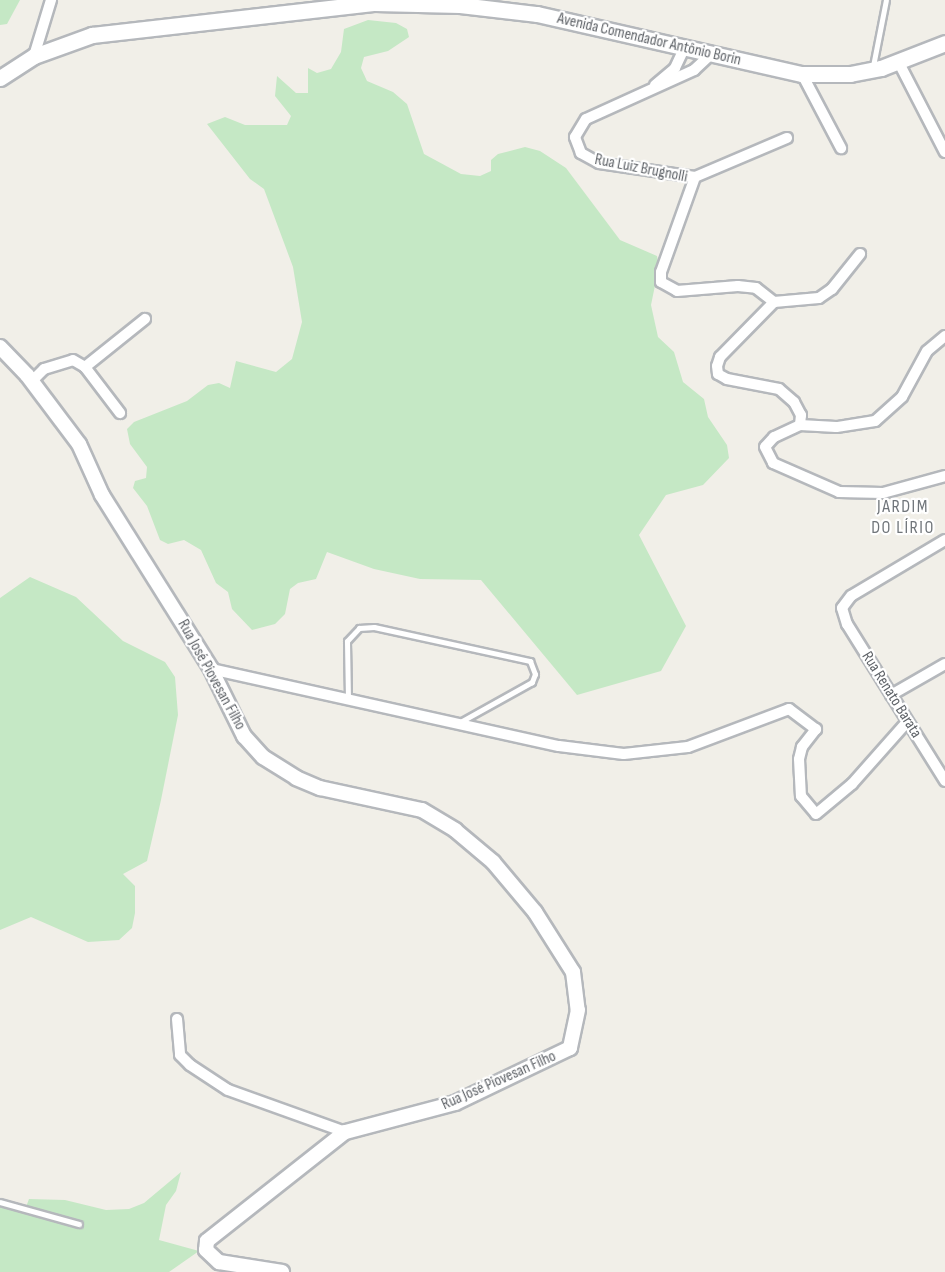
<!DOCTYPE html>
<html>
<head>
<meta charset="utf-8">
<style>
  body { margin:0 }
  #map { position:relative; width:945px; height:1272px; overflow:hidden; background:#f1efe8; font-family:"Sofia Sans Condensed",sans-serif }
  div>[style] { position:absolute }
  .green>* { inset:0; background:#c5e8c5 }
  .roads { filter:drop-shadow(2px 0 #b5b8bc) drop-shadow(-2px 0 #b5b8bc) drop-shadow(0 2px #b5b8bc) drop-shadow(0 -2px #b5b8bc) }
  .service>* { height:5px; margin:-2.5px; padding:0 2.5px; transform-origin:2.5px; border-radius:2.5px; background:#fff }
  .minor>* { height:10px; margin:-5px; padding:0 5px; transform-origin:5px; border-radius:5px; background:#fff }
  .tertiary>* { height:14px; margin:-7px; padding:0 7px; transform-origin:7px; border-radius:7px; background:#fff }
  .secondary>* { height:15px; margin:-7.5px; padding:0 7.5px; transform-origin:7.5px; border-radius:7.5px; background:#fff }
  span { translate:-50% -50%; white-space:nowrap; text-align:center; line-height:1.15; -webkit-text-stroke:4.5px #fff; paint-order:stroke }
  .street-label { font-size:16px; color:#5f6368 }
  .neighbourhood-label { font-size:18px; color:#70757a; letter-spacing:1.5px }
</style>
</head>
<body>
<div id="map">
  <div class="green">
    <div style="clip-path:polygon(0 0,20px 0,7px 24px,0 25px)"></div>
    <div style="clip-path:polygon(368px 20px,396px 23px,407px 29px,409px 37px,388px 51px,364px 57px,361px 68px,367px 81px,393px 92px,407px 104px,424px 154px,461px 174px,480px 176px,491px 171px,491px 160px,498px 154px,525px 147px,540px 151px,566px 168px,620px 240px,657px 256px,659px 266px,651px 305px,658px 337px,674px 352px,683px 382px,704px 399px,708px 417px,727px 445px,729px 458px,703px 485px,666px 495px,639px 535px,686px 626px,661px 671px,577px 695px,481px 580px,420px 579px,374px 569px,327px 552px,316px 579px,298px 583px,290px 589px,285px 614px,275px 624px,252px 630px,232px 609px,228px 592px,216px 583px,201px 550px,184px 540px,168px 544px,160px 540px,147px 506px,133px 488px,135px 481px,146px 478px,147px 467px,130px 444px,127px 429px,134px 422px,187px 401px,208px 385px,219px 383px,230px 388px,236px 361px,276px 372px,292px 359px,302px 322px,293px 267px,264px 189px,250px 179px,207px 124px,225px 117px,245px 125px,287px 125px,291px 116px,275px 96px,277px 76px,296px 93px,308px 93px,308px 68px,317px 73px,331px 69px,341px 52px,344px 29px)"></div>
    <div style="clip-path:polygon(30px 577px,76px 597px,123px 641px,165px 662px,175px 677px,178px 715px,161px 800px,147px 861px,123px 874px,135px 886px,135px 913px,132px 928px,119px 940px,88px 942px,31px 917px,0 930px,0 598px)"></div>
    <div style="clip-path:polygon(181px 1172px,176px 1191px,166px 1205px,159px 1240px,199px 1251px,169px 1272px,0 1272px,0 1202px,26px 1207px,29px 1199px,65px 1200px,106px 1210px,129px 1209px,144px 1203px)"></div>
  </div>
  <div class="roads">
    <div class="service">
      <div style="left:873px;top:66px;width:67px;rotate:-78.9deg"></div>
      <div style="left:348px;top:699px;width:58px;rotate:-91deg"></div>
      <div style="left:347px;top:641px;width:18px;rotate:-47deg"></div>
      <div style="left:359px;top:628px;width:15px;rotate:-4deg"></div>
      <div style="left:374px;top:627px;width:160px;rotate:12.3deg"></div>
      <div style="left:530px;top:661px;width:14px;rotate:69deg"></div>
      <div style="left:535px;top:674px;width:9px;rotate:111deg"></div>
      <div style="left:532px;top:682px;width:82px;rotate:150.9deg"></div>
      <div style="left:0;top:1202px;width:82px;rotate:15.6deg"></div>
    </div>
    <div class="minor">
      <div style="left:34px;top:56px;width:59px;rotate:-73.1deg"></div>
      <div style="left:899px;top:63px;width:100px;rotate:62.7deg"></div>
      <div style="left:802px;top:74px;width:84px;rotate:62.2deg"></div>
      <div style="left:655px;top:85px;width:26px;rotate:-40deg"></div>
      <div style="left:675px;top:68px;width:23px;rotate:-65deg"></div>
      <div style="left:695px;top:177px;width:97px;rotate:-171.7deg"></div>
      <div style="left:599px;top:163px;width:21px;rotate:-151deg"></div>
      <div style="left:581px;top:153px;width:17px;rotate:-111deg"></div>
      <div style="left:575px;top:137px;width:21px;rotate:-59deg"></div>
      <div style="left:586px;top:119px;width:119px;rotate:-24.4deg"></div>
      <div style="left:694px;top:70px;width:23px;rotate:-43deg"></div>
      <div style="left:695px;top:177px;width:101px;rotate:109.7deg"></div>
      <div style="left:661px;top:272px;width:10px;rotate:90deg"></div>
      <div style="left:661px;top:282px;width:18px;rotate:29deg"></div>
      <div style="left:677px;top:291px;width:61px;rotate:-4.7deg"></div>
      <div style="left:738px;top:286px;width:18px;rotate:6deg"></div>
      <div style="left:756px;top:288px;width:23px;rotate:38deg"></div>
      <div style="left:695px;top:177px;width:100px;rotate:-23deg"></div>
      <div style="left:774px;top:302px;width:77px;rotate:134.5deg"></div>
      <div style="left:720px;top:357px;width:9px;rotate:108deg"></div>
      <div style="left:717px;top:366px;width:8px;rotate:83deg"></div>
      <div style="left:718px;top:374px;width:10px;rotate:29deg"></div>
      <div style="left:727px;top:379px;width:53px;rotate:10.9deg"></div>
      <div style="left:779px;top:389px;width:20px;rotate:41deg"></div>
      <div style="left:794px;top:402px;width:15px;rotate:62deg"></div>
      <div style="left:801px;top:415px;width:10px;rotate:96deg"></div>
      <div style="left:774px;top:302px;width:45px;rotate:-5.1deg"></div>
      <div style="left:819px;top:298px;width:16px;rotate:-35deg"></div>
      <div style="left:832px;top:289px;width:45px;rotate:-51.3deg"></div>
      <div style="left:945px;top:336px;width:23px;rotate:140deg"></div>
      <div style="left:927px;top:351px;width:52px;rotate:118.5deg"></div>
      <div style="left:902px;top:397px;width:36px;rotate:138deg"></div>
      <div style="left:875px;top:421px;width:39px;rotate:171deg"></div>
      <div style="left:836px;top:427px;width:36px;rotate:-177deg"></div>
      <div style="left:800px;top:425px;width:29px;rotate:155deg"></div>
      <div style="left:774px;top:437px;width:13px;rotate:132deg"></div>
      <div style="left:765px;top:447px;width:18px;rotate:63deg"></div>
      <div style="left:773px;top:463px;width:72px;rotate:23.7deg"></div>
      <div style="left:839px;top:492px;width:44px;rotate:1.3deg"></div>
      <div style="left:883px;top:493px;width:64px;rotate:-15.3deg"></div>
      <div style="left:85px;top:367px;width:77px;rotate:-38.7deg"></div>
      <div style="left:32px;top:381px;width:17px;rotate:-45deg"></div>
      <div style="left:44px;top:369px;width:30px;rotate:-17deg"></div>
      <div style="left:73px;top:360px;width:14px;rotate:30deg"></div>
      <div style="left:85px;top:367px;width:58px;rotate:52.7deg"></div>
      <div style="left:945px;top:540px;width:109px;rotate:149.2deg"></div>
      <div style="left:851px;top:596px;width:15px;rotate:127deg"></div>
      <div style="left:842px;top:608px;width:17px;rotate:73deg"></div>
      <div style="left:847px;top:624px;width:185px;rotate:58deg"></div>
      <div style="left:211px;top:669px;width:356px;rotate:12.5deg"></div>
      <div style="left:559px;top:746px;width:65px;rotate:7deg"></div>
      <div style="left:624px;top:754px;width:64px;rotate:-6.2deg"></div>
      <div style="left:688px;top:747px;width:108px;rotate:-20.6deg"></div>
      <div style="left:789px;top:709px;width:34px;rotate:37deg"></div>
      <div style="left:816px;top:729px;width:23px;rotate:128deg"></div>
      <div style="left:802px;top:747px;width:12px;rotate:104deg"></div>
      <div style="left:799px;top:759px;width:37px;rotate:87deg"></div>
      <div style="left:801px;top:796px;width:23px;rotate:50deg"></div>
      <div style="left:816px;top:814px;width:47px;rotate:-39.8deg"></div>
      <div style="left:852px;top:784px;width:83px;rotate:-48.4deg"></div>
      <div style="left:891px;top:695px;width:62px;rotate:-29.9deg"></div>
      <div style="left:177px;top:1019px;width:36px;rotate:85deg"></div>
      <div style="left:180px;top:1055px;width:14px;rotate:45deg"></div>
      <div style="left:190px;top:1065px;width:45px;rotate:33.3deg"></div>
      <div style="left:228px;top:1090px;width:124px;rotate:19.7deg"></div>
    </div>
    <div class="tertiary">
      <div style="left:0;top:347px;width:39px;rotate:46deg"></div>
      <div style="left:27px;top:375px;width:86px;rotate:53deg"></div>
      <div style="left:79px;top:444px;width:56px;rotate:65.7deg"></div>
      <div style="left:102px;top:495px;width:205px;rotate:57.9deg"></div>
      <div style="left:211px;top:669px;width:75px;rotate:63.8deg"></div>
      <div style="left:244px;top:736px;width:28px;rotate:48deg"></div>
      <div style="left:263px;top:757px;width:39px;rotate:32deg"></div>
      <div style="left:296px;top:778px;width:26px;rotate:23deg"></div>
      <div style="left:320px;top:788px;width:104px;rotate:12.2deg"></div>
      <div style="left:422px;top:810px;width:39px;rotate:31deg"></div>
      <div style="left:455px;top:830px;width:50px;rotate:40.1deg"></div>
      <div style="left:493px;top:862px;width:65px;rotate:50deg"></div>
      <div style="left:535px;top:912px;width:71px;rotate:57.7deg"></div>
      <div style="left:573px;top:972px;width:38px;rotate:83deg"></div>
      <div style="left:578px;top:1010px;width:39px;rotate:102deg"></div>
      <div style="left:570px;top:1048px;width:127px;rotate:154.4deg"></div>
      <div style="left:455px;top:1103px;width:114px;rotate:165.2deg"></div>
      <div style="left:345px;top:1132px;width:176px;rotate:141.7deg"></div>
      <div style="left:207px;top:1241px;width:9px;rotate:96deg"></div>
      <div style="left:206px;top:1250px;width:18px;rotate:43deg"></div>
      <div style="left:219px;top:1262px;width:64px;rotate:9deg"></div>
    </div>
    <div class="secondary">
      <div style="left:0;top:78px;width:40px;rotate:-32.9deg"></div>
      <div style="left:34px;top:56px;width:62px;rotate:-19.9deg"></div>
      <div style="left:92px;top:35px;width:285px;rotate:-6.5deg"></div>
      <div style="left:375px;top:3px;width:85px;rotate:1.3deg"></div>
      <div style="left:460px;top:5px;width:78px;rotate:6.7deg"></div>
      <div style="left:537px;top:14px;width:272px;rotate:12.8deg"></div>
      <div style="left:802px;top:74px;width:48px"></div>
      <div style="left:850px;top:74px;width:32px;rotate:-11deg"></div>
      <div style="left:881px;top:68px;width:69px;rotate:-21.3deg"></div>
    </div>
  </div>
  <div class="street-label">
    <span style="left:649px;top:40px;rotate:13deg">Avenida Comendador Antônio Borin</span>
    <span style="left:641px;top:169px;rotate:11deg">Rua Luiz Brugnolli</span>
    <span style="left:211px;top:675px;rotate:61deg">Rua José Piovesan Filho</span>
    <span style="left:891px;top:695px;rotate:58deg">Rua Renato Barata</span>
    <span style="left:499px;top:1081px;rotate:-24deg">Rua José Piovesan Filho</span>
  </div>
  <div class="neighbourhood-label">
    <span style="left:903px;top:518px">JARDIM<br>DO LÍRIO</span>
  </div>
</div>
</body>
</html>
